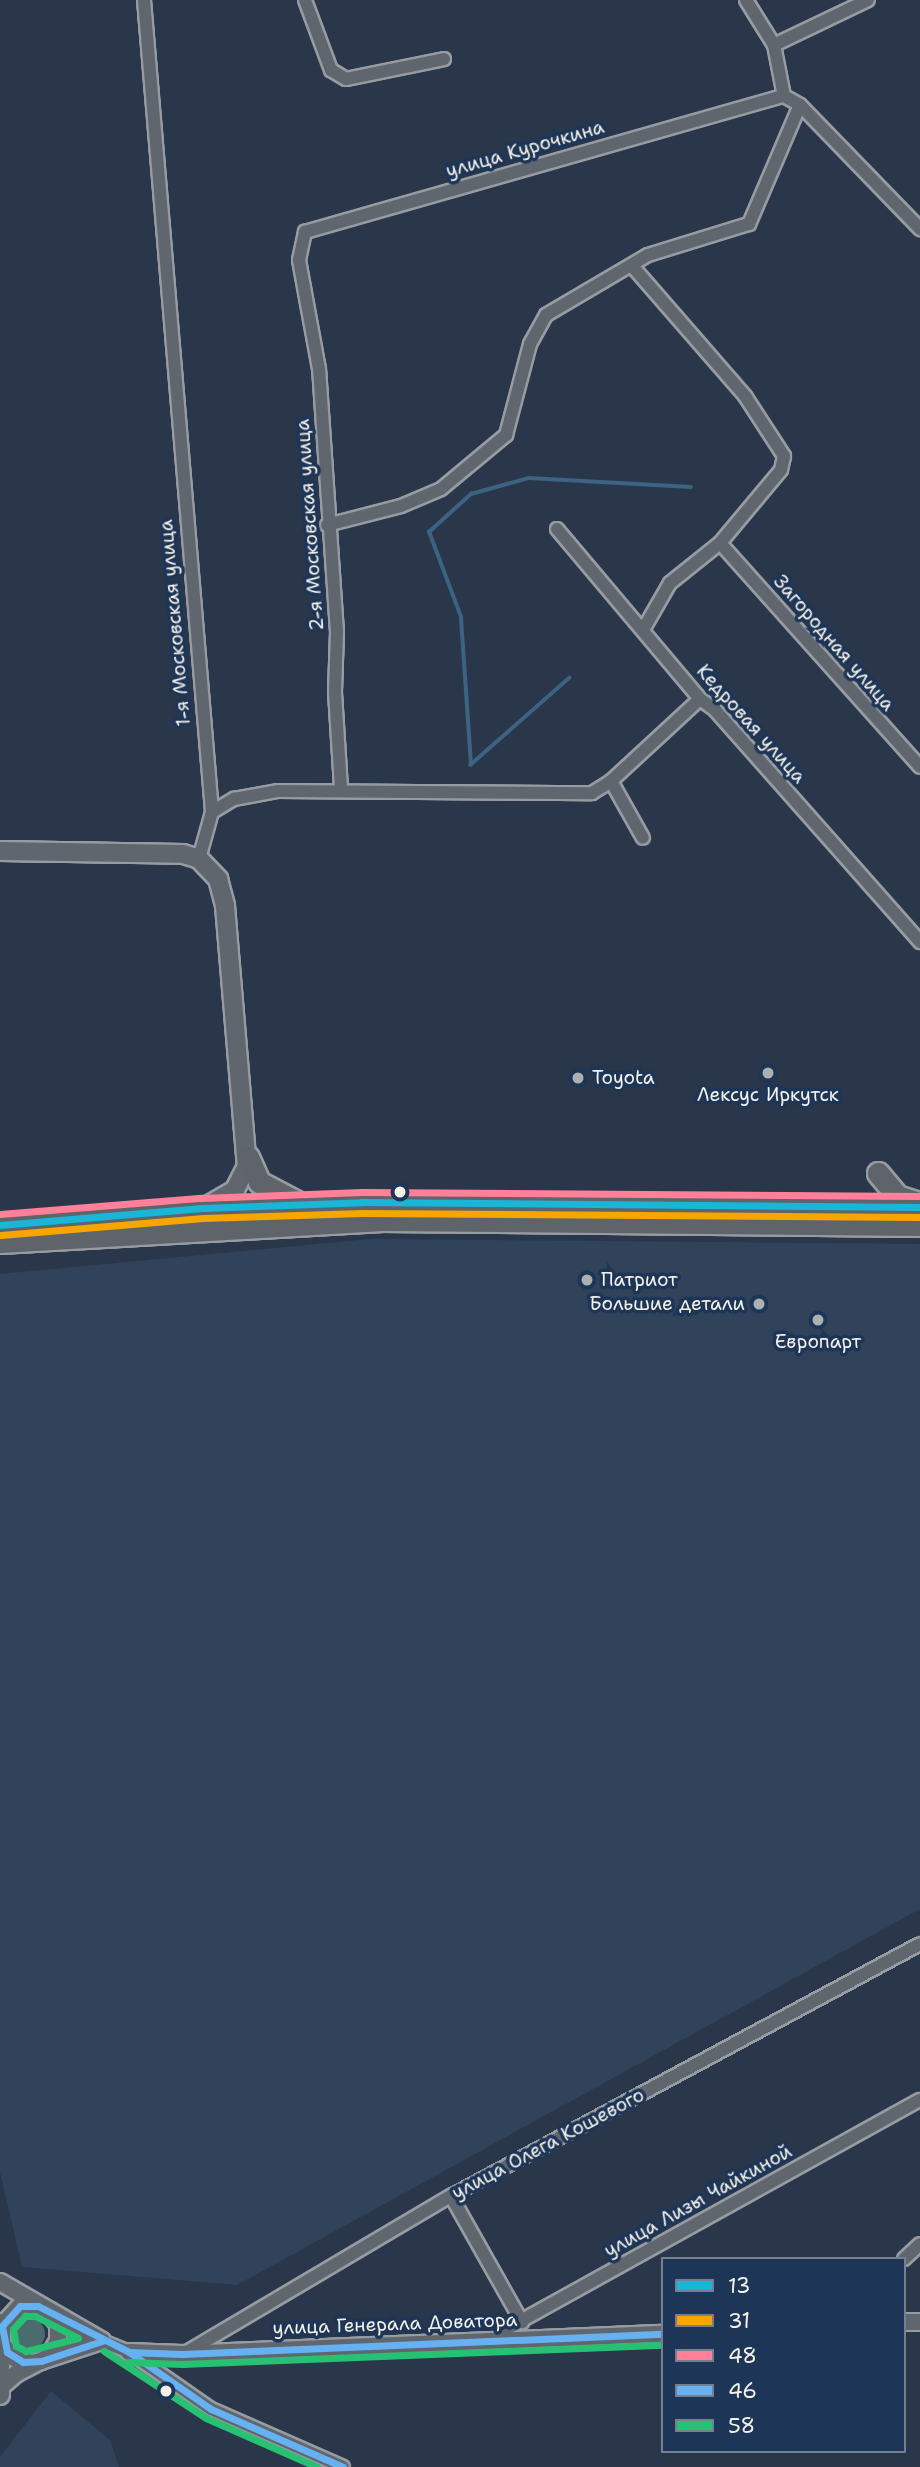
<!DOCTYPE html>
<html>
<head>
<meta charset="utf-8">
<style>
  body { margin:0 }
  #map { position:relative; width:920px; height:2467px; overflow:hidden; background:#2a374a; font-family:"Shantell Sans",sans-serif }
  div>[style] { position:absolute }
  .built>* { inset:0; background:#31425b }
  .green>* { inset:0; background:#4a6c6f }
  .round { border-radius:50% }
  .stream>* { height:3.5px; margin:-1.75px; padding:0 1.75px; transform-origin:1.75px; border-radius:1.75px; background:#3d6382 }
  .roads { filter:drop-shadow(2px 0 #979ca3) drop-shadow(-2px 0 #979ca3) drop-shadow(0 2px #979ca3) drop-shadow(0 -2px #979ca3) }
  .minor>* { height:12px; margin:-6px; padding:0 6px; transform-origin:6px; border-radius:6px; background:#60666e }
  .tertiary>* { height:16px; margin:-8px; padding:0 8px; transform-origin:8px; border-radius:8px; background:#60666e }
  .secondary>* { height:18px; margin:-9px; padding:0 9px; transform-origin:9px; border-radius:9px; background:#60666e }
  .primary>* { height:21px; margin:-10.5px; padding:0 10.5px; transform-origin:10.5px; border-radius:10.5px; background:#5e646a }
  .bus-1>* { height:7px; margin:-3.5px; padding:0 3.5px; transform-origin:3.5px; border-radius:3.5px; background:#1ab6d8 }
  .bus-2>* { height:7px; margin:-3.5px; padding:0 3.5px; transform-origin:3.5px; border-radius:3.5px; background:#f7a600 }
  .bus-3>* { height:7px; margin:-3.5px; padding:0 3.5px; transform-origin:3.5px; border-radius:3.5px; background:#ff8098 }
  .bus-4>* { height:7px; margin:-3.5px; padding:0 3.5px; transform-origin:3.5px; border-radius:3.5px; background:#66b1f2 }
  .bus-5>* { height:7px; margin:-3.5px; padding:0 3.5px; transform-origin:3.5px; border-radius:3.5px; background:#26c172 }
  .dots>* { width:19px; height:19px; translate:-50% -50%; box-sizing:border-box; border:4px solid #1d3557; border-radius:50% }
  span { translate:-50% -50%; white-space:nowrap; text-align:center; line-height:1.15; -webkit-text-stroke:7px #1d3557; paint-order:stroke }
  .street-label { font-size:19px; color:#f4f1e8 }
  .poi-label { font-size:19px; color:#f4f1e8 }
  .left { translate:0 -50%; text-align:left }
  .right { translate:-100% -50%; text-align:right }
  .legend { position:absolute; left:661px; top:2257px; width:245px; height:196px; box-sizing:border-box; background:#1d3557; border:2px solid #738091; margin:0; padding:9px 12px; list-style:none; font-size:21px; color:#f4f1e8 }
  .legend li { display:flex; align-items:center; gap:14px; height:35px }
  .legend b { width:35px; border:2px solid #738091 }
</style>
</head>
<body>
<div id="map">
  <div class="built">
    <div style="clip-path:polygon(370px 1239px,920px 1244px,920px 1909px,237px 2285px,22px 2267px,0 2172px,0 1274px)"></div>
    <div style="clip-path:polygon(51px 2391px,110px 2440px,119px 2467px,0 2467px,0 2457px)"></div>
  </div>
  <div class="green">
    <div class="round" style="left:15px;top:2319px;width:30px;height:30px"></div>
  </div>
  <div class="stream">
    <div style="left:570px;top:678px;width:132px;rotate:138.7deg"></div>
    <div style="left:471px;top:765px;width:148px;rotate:-93.9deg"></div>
    <div style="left:461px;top:617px;width:91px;rotate:-110.6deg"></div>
    <div style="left:429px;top:532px;width:57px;rotate:-42.1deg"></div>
    <div style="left:471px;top:494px;width:60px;rotate:-15.4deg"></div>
    <div style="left:529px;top:478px;width:162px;rotate:3.2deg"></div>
  </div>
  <div class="roads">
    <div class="minor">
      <div style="left:144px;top:0;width:815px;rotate:85.21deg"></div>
      <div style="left:212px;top:812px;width:49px;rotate:105.5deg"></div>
      <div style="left:305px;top:0;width:75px;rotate:69.6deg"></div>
      <div style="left:331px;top:70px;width:17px;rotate:31deg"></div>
      <div style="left:346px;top:79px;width:100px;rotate:-11.5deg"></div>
      <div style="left:746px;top:0;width:53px;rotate:58.1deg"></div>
      <div style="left:774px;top:45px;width:52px;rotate:78.9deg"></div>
      <div style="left:784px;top:96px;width:18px;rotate:29deg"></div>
      <div style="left:800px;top:105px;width:173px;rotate:45.9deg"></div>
      <div style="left:774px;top:45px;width:104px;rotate:-25.6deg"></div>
      <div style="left:633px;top:267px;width:171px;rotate:49deg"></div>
      <div style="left:745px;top:396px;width:72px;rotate:57deg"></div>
      <div style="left:784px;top:456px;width:14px;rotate:102deg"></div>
      <div style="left:781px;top:470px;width:95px;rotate:129.9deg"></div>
      <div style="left:720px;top:543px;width:64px;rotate:141.3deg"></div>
      <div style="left:670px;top:583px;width:54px;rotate:119.9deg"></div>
      <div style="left:327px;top:525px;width:76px;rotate:-14.4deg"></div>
      <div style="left:401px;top:506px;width:43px;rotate:-23deg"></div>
      <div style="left:441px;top:489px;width:85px;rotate:-39.7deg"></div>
      <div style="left:506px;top:435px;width:94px;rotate:-75.2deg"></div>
      <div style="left:530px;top:344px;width:33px;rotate:-61deg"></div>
      <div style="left:546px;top:315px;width:118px;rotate:-30.5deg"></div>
      <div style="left:648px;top:255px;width:106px;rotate:-17.1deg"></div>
      <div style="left:749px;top:224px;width:129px;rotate:-66.8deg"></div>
      <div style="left:557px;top:529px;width:222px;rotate:49.9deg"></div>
      <div style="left:700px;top:699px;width:19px;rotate:36deg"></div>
      <div style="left:715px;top:710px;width:310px;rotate:48.5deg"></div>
      <div style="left:720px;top:543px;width:300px;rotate:48.2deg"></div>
      <div style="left:611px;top:781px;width:65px;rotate:60.7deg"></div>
      <div style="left:341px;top:788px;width:96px;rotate:-93.6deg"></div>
      <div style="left:335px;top:692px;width:60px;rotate:-88.1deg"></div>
      <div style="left:337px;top:632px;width:264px;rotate:-93.9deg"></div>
      <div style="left:319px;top:369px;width:111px;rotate:-100.4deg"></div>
      <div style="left:299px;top:260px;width:29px;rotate:-78deg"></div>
      <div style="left:305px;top:232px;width:498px;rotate:-15.9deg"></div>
      <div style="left:212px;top:812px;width:26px;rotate:-31deg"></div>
      <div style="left:234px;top:799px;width:45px;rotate:-10.3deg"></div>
      <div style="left:278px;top:791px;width:314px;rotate:0.4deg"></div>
      <div style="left:592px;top:793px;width:22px;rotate:-32deg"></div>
      <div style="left:611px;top:781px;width:121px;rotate:-42.7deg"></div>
      <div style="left:451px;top:2196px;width:145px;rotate:60.6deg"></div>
      <div style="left:904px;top:2259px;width:22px;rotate:-43deg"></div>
      <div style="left:102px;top:2341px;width:29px;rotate:22deg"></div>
      <div style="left:129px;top:2352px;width:100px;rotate:34.8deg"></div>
      <div style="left:211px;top:2409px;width:144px;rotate:23.7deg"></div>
      <div style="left:500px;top:2341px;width:15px;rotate:-58deg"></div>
      <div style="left:508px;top:2328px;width:471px;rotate:-29deg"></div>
      <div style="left:185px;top:2353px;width:309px;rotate:-30.6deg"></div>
      <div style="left:451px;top:2196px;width:532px;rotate:-28.25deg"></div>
    </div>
    <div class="tertiary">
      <div style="left:0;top:2282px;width:118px;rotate:30deg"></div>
      <div style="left:904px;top:2322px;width:16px"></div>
      <div style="left:129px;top:2352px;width:53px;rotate:2.2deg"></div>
      <div style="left:182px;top:2354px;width:481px;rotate:-2.4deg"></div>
      <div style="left:3px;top:2385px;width:18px;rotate:-41deg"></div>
      <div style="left:17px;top:2373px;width:27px;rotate:-27deg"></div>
      <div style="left:41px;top:2361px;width:9px;rotate:-32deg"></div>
      <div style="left:49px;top:2356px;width:17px;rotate:-59deg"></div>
      <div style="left:58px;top:2341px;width:17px;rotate:-90deg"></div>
      <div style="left:58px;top:2324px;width:18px;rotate:-128deg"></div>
      <div style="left:47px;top:2310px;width:27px;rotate:-172deg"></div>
      <div style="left:20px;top:2306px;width:27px;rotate:132deg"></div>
      <div style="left:2px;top:2326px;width:18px;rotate:90deg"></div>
      <div style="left:2px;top:2344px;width:18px;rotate:49deg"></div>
      <div style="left:14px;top:2358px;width:19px;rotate:16deg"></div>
      <div style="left:32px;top:2363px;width:9px;rotate:-13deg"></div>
      <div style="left:41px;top:2361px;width:64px;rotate:-18.2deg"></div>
    </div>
    <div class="secondary">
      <div style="left:0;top:851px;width:183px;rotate:0.9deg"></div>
      <div style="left:183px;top:854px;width:17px;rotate:17deg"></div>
      <div style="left:199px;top:859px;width:28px;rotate:46deg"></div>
      <div style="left:218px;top:879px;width:28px;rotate:75deg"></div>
      <div style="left:225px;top:906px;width:261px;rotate:85.2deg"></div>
      <div style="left:247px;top:1166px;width:27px;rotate:117deg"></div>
      <div style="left:235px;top:1190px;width:32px;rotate:150deg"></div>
      <div style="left:0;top:2323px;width:72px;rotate:90deg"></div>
    </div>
    <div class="primary">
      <div style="left:248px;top:1157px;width:27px;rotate:66deg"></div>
      <div style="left:259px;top:1182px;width:43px;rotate:27.8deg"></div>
      <div style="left:878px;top:1173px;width:30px;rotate:50deg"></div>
      <div style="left:897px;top:1196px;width:22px;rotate:18deg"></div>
      <div style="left:0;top:1225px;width:203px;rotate:-4.8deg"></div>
      <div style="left:202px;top:1208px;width:160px;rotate:-2.1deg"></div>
      <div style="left:362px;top:1202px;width:558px;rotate:0.51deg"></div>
      <div style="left:0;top:1242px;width:383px;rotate:-3.3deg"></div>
      <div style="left:382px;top:1220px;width:538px;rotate:0.53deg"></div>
    </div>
  </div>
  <div class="bus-1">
    <div style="left:0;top:1225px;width:203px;rotate:-4.8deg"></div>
    <div style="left:202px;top:1208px;width:160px;rotate:-2.1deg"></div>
    <div style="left:362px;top:1202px;width:558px;rotate:0.51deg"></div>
  </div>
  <div class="bus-2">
    <div style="left:1px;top:1235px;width:203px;rotate:-4.8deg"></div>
    <div style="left:203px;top:1218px;width:159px;rotate:-1.8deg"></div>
    <div style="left:362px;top:1213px;width:558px;rotate:0.41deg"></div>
  </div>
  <div class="bus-3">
    <div style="left:0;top:1214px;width:202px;rotate:-4.6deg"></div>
    <div style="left:201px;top:1198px;width:161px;rotate:-2.1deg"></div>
    <div style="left:362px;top:1192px;width:558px;rotate:0.41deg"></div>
  </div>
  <div class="bus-4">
    <div style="left:102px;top:2341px;width:64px;rotate:161.8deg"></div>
    <div style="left:41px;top:2361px;width:18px;rotate:177deg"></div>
    <div style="left:23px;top:2362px;width:19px;rotate:-148deg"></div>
    <div style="left:7px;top:2352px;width:26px;rotate:-101deg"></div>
    <div style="left:2px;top:2326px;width:27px;rotate:-48deg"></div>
    <div style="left:20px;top:2306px;width:18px"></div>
    <div style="left:38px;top:2306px;width:102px;rotate:26.8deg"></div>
    <div style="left:129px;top:2352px;width:100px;rotate:34.8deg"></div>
    <div style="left:211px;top:2409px;width:144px;rotate:23.7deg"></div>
    <div style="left:129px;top:2352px;width:53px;rotate:2.2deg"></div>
    <div style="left:182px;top:2354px;width:481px;rotate:-2.4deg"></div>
  </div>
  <div class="bus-5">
    <div style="left:25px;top:2316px;width:10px"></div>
    <div style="left:35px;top:2316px;width:48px;rotate:27.1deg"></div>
    <div style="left:78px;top:2338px;width:54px;rotate:166deg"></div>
    <div style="left:26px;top:2351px;width:11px;rotate:-153deg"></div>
    <div style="left:16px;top:2346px;width:17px;rotate:-100deg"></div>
    <div style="left:13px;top:2329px;width:18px;rotate:-47deg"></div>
    <div style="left:104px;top:2351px;width:122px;rotate:33.3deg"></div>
    <div style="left:206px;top:2418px;width:121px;rotate:23.8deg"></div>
    <div style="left:129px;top:2362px;width:53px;rotate:2.2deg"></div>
    <div style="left:182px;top:2364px;width:481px;rotate:-2.3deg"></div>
  </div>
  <div class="dots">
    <div style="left:768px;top:1073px;background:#adb0b1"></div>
    <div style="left:578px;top:1078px;background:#adb0b1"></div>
    <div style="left:400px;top:1192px;background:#f4f1e8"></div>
    <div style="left:587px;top:1280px;background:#adb0b1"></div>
    <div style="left:759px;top:1304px;background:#adb0b1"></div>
    <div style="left:818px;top:1320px;background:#adb0b1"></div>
    <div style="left:166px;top:2391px;background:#f4f1e8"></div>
  </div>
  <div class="street-label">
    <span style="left:525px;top:149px;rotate:-16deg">улица Курочкина</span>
    <span style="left:310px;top:525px;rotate:-94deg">2-я Московская улица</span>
    <span style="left:175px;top:623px;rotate:-95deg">1-я Московская улица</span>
    <span style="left:834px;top:643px;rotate:49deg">Загородная улица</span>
    <span style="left:751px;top:724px;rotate:48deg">Кедровая улица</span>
    <span style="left:548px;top:2144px;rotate:-28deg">улица Олега Кошевого</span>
    <span style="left:698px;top:2201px;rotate:-29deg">улица Лизы Чайкиной</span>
    <span style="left:395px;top:2324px;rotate:-2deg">улица Генерала Доватора</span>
  </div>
  <div class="poi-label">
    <span class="left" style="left:592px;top:1078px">Toyota</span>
    <span style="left:768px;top:1095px">Лексус Иркутск</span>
    <span class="left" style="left:601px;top:1280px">Патриот</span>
    <span class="right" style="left:745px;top:1304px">Большие детали</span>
    <span style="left:818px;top:1342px">Европарт</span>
  </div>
  <ul class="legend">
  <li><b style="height:9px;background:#1ab6d8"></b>13</li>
  <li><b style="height:9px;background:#f7a600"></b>31</li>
  <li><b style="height:9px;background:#ff8098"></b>48</li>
  <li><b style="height:9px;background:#66b1f2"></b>46</li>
  <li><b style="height:9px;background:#26c172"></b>58</li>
  </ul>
</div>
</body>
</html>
